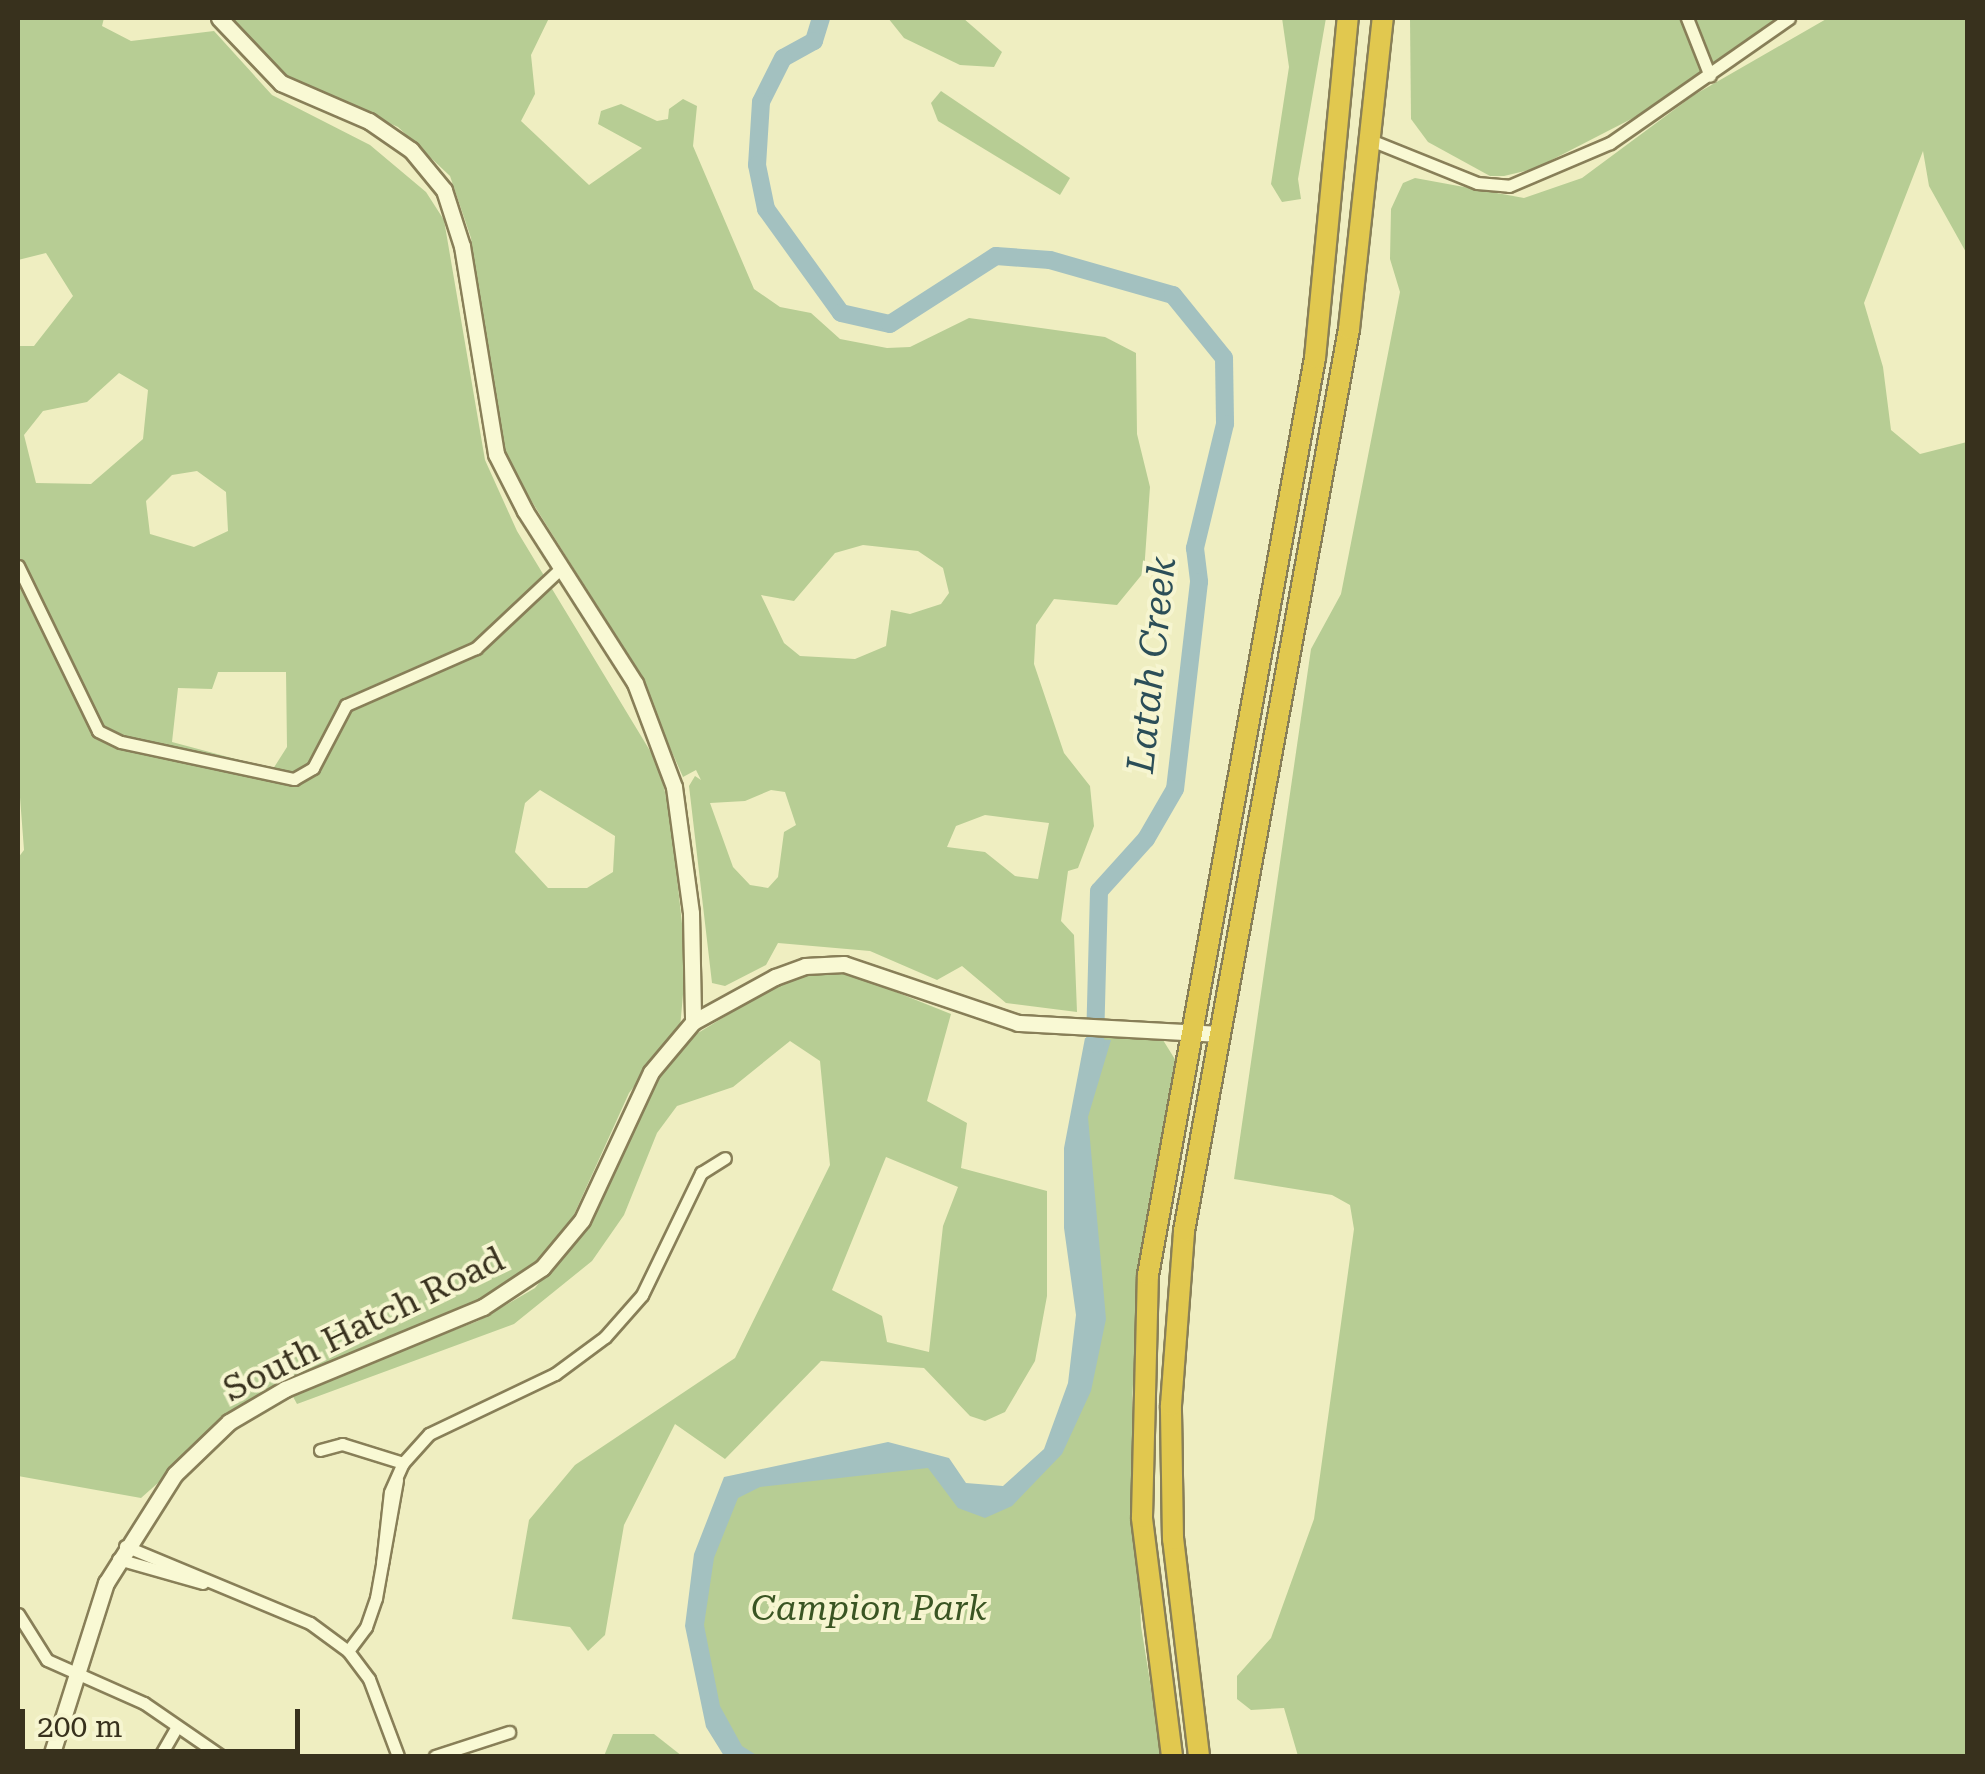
<!DOCTYPE html>
<html>
<head>
<meta charset="utf-8">
<style>
  body { margin:0 }
  #map { position:relative; width:1985px; height:1774px; overflow:hidden; background:#efeec1; font-family:"Roboto Serif",serif }
  div>[style] { position:absolute }
  .green>* { inset:0; background:#b7cd94 }
  .water>* { inset:0; background:#a3c1c0 }
  .river>* { height:18px; margin:-9px; padding:0 9px; transform-origin:9px; border-radius:9px; background:#a3c1c0 }
  .roads { filter:drop-shadow(2px 0 #887f58) drop-shadow(-2px 0 #887f58) drop-shadow(0 2px #887f58) drop-shadow(0 -2px #887f58) }
  .street>* { height:11px; margin:-5.5px; padding:0 5.5px; transform-origin:5.5px; border-radius:5.5px; background:#f9f9d4 }
  .secondary>* { height:15px; margin:-7.5px; padding:0 7.5px; transform-origin:7.5px; border-radius:7.5px; background:#f9f9d4 }
  .highway>* { height:20px; margin:-10px; padding:0 10px; transform-origin:10px; border-radius:10px; background:#e1c84f }
  span { translate:-50% -50%; white-space:nowrap; text-align:center; line-height:1.15; -webkit-text-stroke:8px #f6f5d0; paint-order:stroke }
  .street-label { font-size:35px; color:#38311d }
  .park-label { font-size:35px; color:#3a5523; font-style:italic }
  .water-label { font-size:38px; color:#2b4e58; font-style:italic }
  .frame { position:absolute; inset:0; border:20px solid #38311d; pointer-events:none }
  .scale { position:absolute; left:20px; top:1709px; width:280px; height:45px; box-sizing:border-box; border:5px solid #38311d; border-top:0; padding-left:12px; font-size:30px; line-height:35px; white-space:nowrap; color:#38311d; -webkit-text-stroke:8px #f6f5d0; paint-order:stroke }
</style>
</head>
<body>
<div id="map">
  <div class="green">
    <div style="clip-path:polygon(evenodd,18px 18px,104px 18px,102px 26px,131px 41px,214px 31px,272px 95px,370px 145px,426px 192px,444px 220px,485px 460px,517px 531px,658px 764px,670px 812px,686px 961px,680px 1028px,629px 1093px,567px 1230px,541px 1260px,458px 1314px,257px 1395px,141px 1498px,18px 1476px,18px 858px,24px 850px,18px 771px,18px 346px,34px 346px,73px 296px,46px 253px,18px 260px,18px 18px,119px 373px,148px 390px,143px 439px,91px 484px,36px 483px,24px 435px,43px 411px,87px 402px,119px 373px,18px 18px,197px 471px,226px 492px,228px 531px,194px 547px,150px 534px,146px 501px,172px 475px,197px 471px,18px 18px,218px 672px,286px 672px,287px 747px,273px 769px,172px 742px,178px 688px,212px 689px,218px 672px,18px 18px,540px 790px,615px 836px,613px 872px,587px 888px,548px 888px,515px 852px,525px 803px,540px 790px)"></div>
    <div style="clip-path:polygon(evenodd,227px 18px,549px 18px,531px 55px,535px 94px,521px 121px,589px 185px,642px 148px,598px 124px,601px 111px,621px 104px,657px 121px,668px 119px,669px 109px,683px 99px,697px 106px,693px 146px,754px 289px,780px 307px,811px 313px,840px 339px,887px 348px,910px 347px,969px 318px,1105px 337px,1136px 353px,1137px 434px,1150px 487px,1144px 572px,1117px 605px,1054px 599px,1036px 625px,1034px 664px,1064px 753px,1090px 786px,1094px 826px,1078px 868px,1068px 871px,1061px 921px,1074px 935px,1077px 1012px,1006px 1003px,962px 966px,937px 980px,870px 951px,778px 943px,766px 965px,725px 986px,712px 983px,689px 786px,695px 776px,701px 780px,696px 770px,683px 777px,631px 660px,502px 454px,488px 396px,471px 238px,450px 176px,398px 127px,285px 79px,227px 18px,863px 545px,918px 551px,943px 568px,949px 593px,941px 604px,910px 614px,891px 610px,886px 646px,855px 659px,800px 656px,784px 643px,761px 595px,794px 601px,835px 553px,863px 545px,227px 18px,771px 790px,785px 792px,796px 825px,784px 832px,778px 877px,768px 888px,750px 885px,733px 867px,710px 803px,745px 801px,771px 790px,227px 18px,985px 815px,1049px 823px,1038px 879px,1015px 876px,985px 852px,947px 847px,956px 826px,985px 815px)"></div>
    <div style="clip-path:polygon(888px 18px,963px 18px,1002px 52px,994px 67px,960px 65px,904px 38px)"></div>
    <div style="clip-path:polygon(1282px 18px,1326px 18px,1298px 179px,1301px 199px,1282px 202px,1271px 184px,1289px 67px)"></div>
    <div style="clip-path:polygon(1410px 18px,1780px 18px,1639px 115px,1534px 169px,1504px 176px,1490px 176px,1428px 142px,1411px 119px)"></div>
    <div style="clip-path:polygon(1828px 18px,1967px 18px,1967px 254px,1929px 186px,1923px 151px,1864px 303px,1883px 367px,1891px 430px,1920px 454px,1967px 442px,1967px 1756px,1298px 1756px,1284px 1708px,1251px 1710px,1237px 1699px,1237px 1676px,1271px 1638px,1314px 1519px,1354px 1229px,1350px 1205px,1332px 1195px,1234px 1179px,1311px 649px,1341px 594px,1400px 292px,1390px 259px,1391px 209px,1403px 183px,1415px 178px,1524px 198px,1582px 178px,1694px 95px)"></div>
    <div style="clip-path:polygon(941px 91px,1070px 178px,1060px 195px,938px 121px,931px 103px)"></div>
    <div style="clip-path:polygon(evenodd,846px 972px,951px 1014px,927px 1101px,967px 1123px,961px 1168px,1047px 1191px,1047px 1296px,1035px 1361px,1005px 1412px,985px 1421px,970px 1416px,924px 1368px,821px 1361px,725px 1459px,675px 1424px,624px 1525px,605px 1635px,588px 1651px,570px 1627px,512px 1619px,529px 1520px,575px 1465px,735px 1358px,830px 1165px,820px 1061px,790px 1041px,733px 1087px,677px 1106px,657px 1133px,624px 1215px,592px 1261px,514px 1324px,297px 1404px,291px 1393px,478px 1321px,535px 1288px,588px 1221px,665px 1065px,693px 1036px,770px 989px,811px 974px,846px 972px,886px 1157px,958px 1187px,943px 1226px,929px 1352px,887px 1342px,882px 1316px,832px 1290px,886px 1157px)"></div>
    <div style="clip-path:polygon(1091px 1036px,1163px 1040px,1176px 1061px,1138px 1274px,1132px 1406px,1141px 1626px,1162px 1756px,738px 1756px,712px 1714px,694px 1625px,730px 1490px,929px 1458px,984px 1501px,1051px 1453px,1078px 1386px,1077px 1117px)"></div>
    <div style="clip-path:polygon(613px 1734px,654px 1734px,682px 1756px,604px 1756px)"></div>
  </div>
  <div class="water">
    <div style="clip-path:polygon(1085px 1038px,1111px 1040px,1088px 1117px,1106px 1319px,1091px 1391px,1062px 1454px,1012px 1506px,985px 1518px,958px 1508px,928px 1468px,760px 1487px,738px 1498px,714px 1558px,704px 1625px,720px 1706px,742px 1746px,758px 1756px,724px 1756px,706px 1727px,685px 1626px,694px 1554px,724px 1477px,888px 1442px,949px 1458px,966px 1483px,1003px 1486px,1044px 1449px,1068px 1383px,1076px 1315px,1064px 1228px,1064px 1148px)"></div>
  </div>
  <div class="river">
    <div style="left:821px;top:18px;width:24px;rotate:107deg"></div>
    <div style="left:814px;top:41px;width:35px;rotate:151deg"></div>
    <div style="left:783px;top:58px;width:49px;rotate:116.6deg"></div>
    <div style="left:761px;top:102px;width:63px;rotate:93.6deg"></div>
    <div style="left:757px;top:165px;width:45px;rotate:78.4deg"></div>
    <div style="left:766px;top:209px;width:128px;rotate:54.2deg"></div>
    <div style="left:841px;top:313px;width:50px;rotate:12.7deg"></div>
    <div style="left:890px;top:324px;width:126px;rotate:-32.7deg"></div>
    <div style="left:996px;top:256px;width:54px;rotate:4.2deg"></div>
    <div style="left:1050px;top:260px;width:128px;rotate:15.9deg"></div>
    <div style="left:1173px;top:295px;width:81px;rotate:51deg"></div>
    <div style="left:1224px;top:358px;width:66px;rotate:89.1deg"></div>
    <div style="left:1225px;top:424px;width:128px;rotate:103.6deg"></div>
    <div style="left:1195px;top:548px;width:34px;rotate:83deg"></div>
    <div style="left:1199px;top:582px;width:208px;rotate:96.6deg"></div>
    <div style="left:1175px;top:789px;width:58px;rotate:120.1deg"></div>
    <div style="left:1146px;top:839px;width:70px;rotate:132.1deg"></div>
    <div style="left:1099px;top:891px;width:153px;rotate:91.5deg"></div>
  </div>
  <div class="roads">
    <div class="street">
      <div style="left:1687px;top:18px;width:62px;rotate:68.4deg"></div>
      <div style="left:1373px;top:141px;width:112px;rotate:22deg"></div>
      <div style="left:1477px;top:183px;width:32px;rotate:5deg"></div>
      <div style="left:1509px;top:186px;width:110px;rotate:-23.1deg"></div>
      <div style="left:1610px;top:143px;width:218px;rotate:-34.9deg"></div>
      <div style="left:18px;top:566px;width:183px;rotate:64.1deg"></div>
      <div style="left:98px;top:731px;width:25px;rotate:26deg"></div>
      <div style="left:121px;top:742px;width:177px;rotate:12.1deg"></div>
      <div style="left:294px;top:779px;width:22px;rotate:-30deg"></div>
      <div style="left:313px;top:768px;width:71px;rotate:-62.4deg"></div>
      <div style="left:346px;top:705px;width:142px;rotate:-23.7deg"></div>
      <div style="left:476px;top:648px;width:115px;rotate:-43.2deg"></div>
      <div style="left:320px;top:1450px;width:23px;rotate:-15deg"></div>
      <div style="left:342px;top:1444px;width:64px;rotate:17.3deg"></div>
      <div style="left:125px;top:1546px;width:200px;rotate:22.6deg"></div>
      <div style="left:310px;top:1623px;width:47px;rotate:36.4deg"></div>
      <div style="left:348px;top:1651px;width:35px;rotate:53deg"></div>
      <div style="left:369px;top:1679px;width:82px;rotate:69.4deg"></div>
      <div style="left:118px;top:1559px;width:88px;rotate:15.8deg"></div>
      <div style="left:382px;top:1564px;width:72px;rotate:-83.7deg"></div>
      <div style="left:390px;top:1492px;width:32px;rotate:-66deg"></div>
      <div style="left:403px;top:1463px;width:39px;rotate:-48deg"></div>
      <div style="left:429px;top:1434px;width:140px;rotate:-25.5deg"></div>
      <div style="left:555px;top:1374px;width:62px;rotate:-36.5deg"></div>
      <div style="left:605px;top:1337px;width:56px;rotate:-48.6deg"></div>
      <div style="left:642px;top:1295px;width:136px;rotate:-64.2deg"></div>
      <div style="left:701px;top:1173px;width:28px;rotate:-32deg"></div>
      <div style="left:18px;top:1614px;width:54px;rotate:57.8deg"></div>
      <div style="left:47px;top:1660px;width:106px;rotate:23.9deg"></div>
      <div style="left:144px;top:1703px;width:93px;rotate:34.5deg"></div>
      <div style="left:348px;top:1651px;width:30px;rotate:-53deg"></div>
      <div style="left:366px;top:1627px;width:31px;rotate:-71deg"></div>
      <div style="left:376px;top:1598px;width:120px;rotate:-79.9deg"></div>
      <div style="left:160px;top:1756px;width:34px;rotate:-60deg"></div>
      <div style="left:435px;top:1756px;width:78px;rotate:-18deg"></div>
    </div>
    <div class="secondary">
      <div style="left:219px;top:18px;width:90px;rotate:46.4deg"></div>
      <div style="left:281px;top:83px;width:96px;rotate:23.4deg"></div>
      <div style="left:369px;top:121px;width:51px;rotate:34.6deg"></div>
      <div style="left:411px;top:150px;width:52px;rotate:50.5deg"></div>
      <div style="left:444px;top:190px;width:59px;rotate:72.2deg"></div>
      <div style="left:462px;top:246px;width:211px;rotate:80.7deg"></div>
      <div style="left:496px;top:454px;width:64px;rotate:63deg"></div>
      <div style="left:525px;top:511px;width:204px;rotate:57.4deg"></div>
      <div style="left:635px;top:683px;width:111px;rotate:69.4deg"></div>
      <div style="left:674px;top:787px;width:127px;rotate:82.3deg"></div>
      <div style="left:691px;top:913px;width:109px;rotate:88.9deg"></div>
      <div style="left:51px;top:1756px;width:182px;rotate:-72.4deg"></div>
      <div style="left:106px;top:1583px;width:129px;rotate:-57.7deg"></div>
      <div style="left:175px;top:1474px;width:75px;rotate:-43.9deg"></div>
      <div style="left:229px;top:1422px;width:65px;rotate:-30.5deg"></div>
      <div style="left:285px;top:1389px;width:214px;rotate:-22.5deg"></div>
      <div style="left:483px;top:1307px;width:71px;rotate:-33.5deg"></div>
      <div style="left:542px;top:1268px;width:62px;rotate:-50.2deg"></div>
      <div style="left:582px;top:1220px;width:163px;rotate:-65deg"></div>
      <div style="left:651px;top:1072px;width:65px;rotate:-50deg"></div>
      <div style="left:693px;top:1022px;width:94px;rotate:-28.8deg"></div>
      <div style="left:775px;top:977px;width:32px;rotate:-20deg"></div>
      <div style="left:805px;top:966px;width:39px;rotate:-3deg"></div>
      <div style="left:844px;top:964px;width:184px;rotate:18.7deg"></div>
      <div style="left:1018px;top:1023px;width:204px;rotate:3.1deg"></div>
    </div>
    <div class="highway">
      <div style="left:1172px;top:1756px;width:241px;rotate:-97.2deg"></div>
      <div style="left:1142px;top:1517px;width:242px;rotate:-88.6deg"></div>
      <div style="left:1148px;top:1275px;width:932px;rotate:-79.68deg"></div>
      <div style="left:1315px;top:358px;width:342px;rotate:-84.5deg"></div>
      <div style="left:1199px;top:1756px;width:219px;rotate:-96.8deg"></div>
      <div style="left:1173px;top:1539px;width:134px;rotate:-90.9deg"></div>
      <div style="left:1171px;top:1405px;width:174px;rotate:-85.7deg"></div>
      <div style="left:1184px;top:1231px;width:917px;rotate:-79.63deg"></div>
      <div style="left:1349px;top:329px;width:313px;rotate:-83.8deg"></div>
    </div>
  </div>
  <div class="street-label">
    <span style="left:364px;top:1325px;rotate:-26deg">South Hatch Road</span>
  </div>
  <div class="park-label">
    <span style="left:869px;top:1609px">Campion Park</span>
  </div>
  <div class="water-label">
    <span style="left:1152px;top:665px;rotate:-84deg">Latah Creek</span>
  </div>
  <div class="frame"></div>
  <div class="scale">200 m</div>
</div>
</body>
</html>
